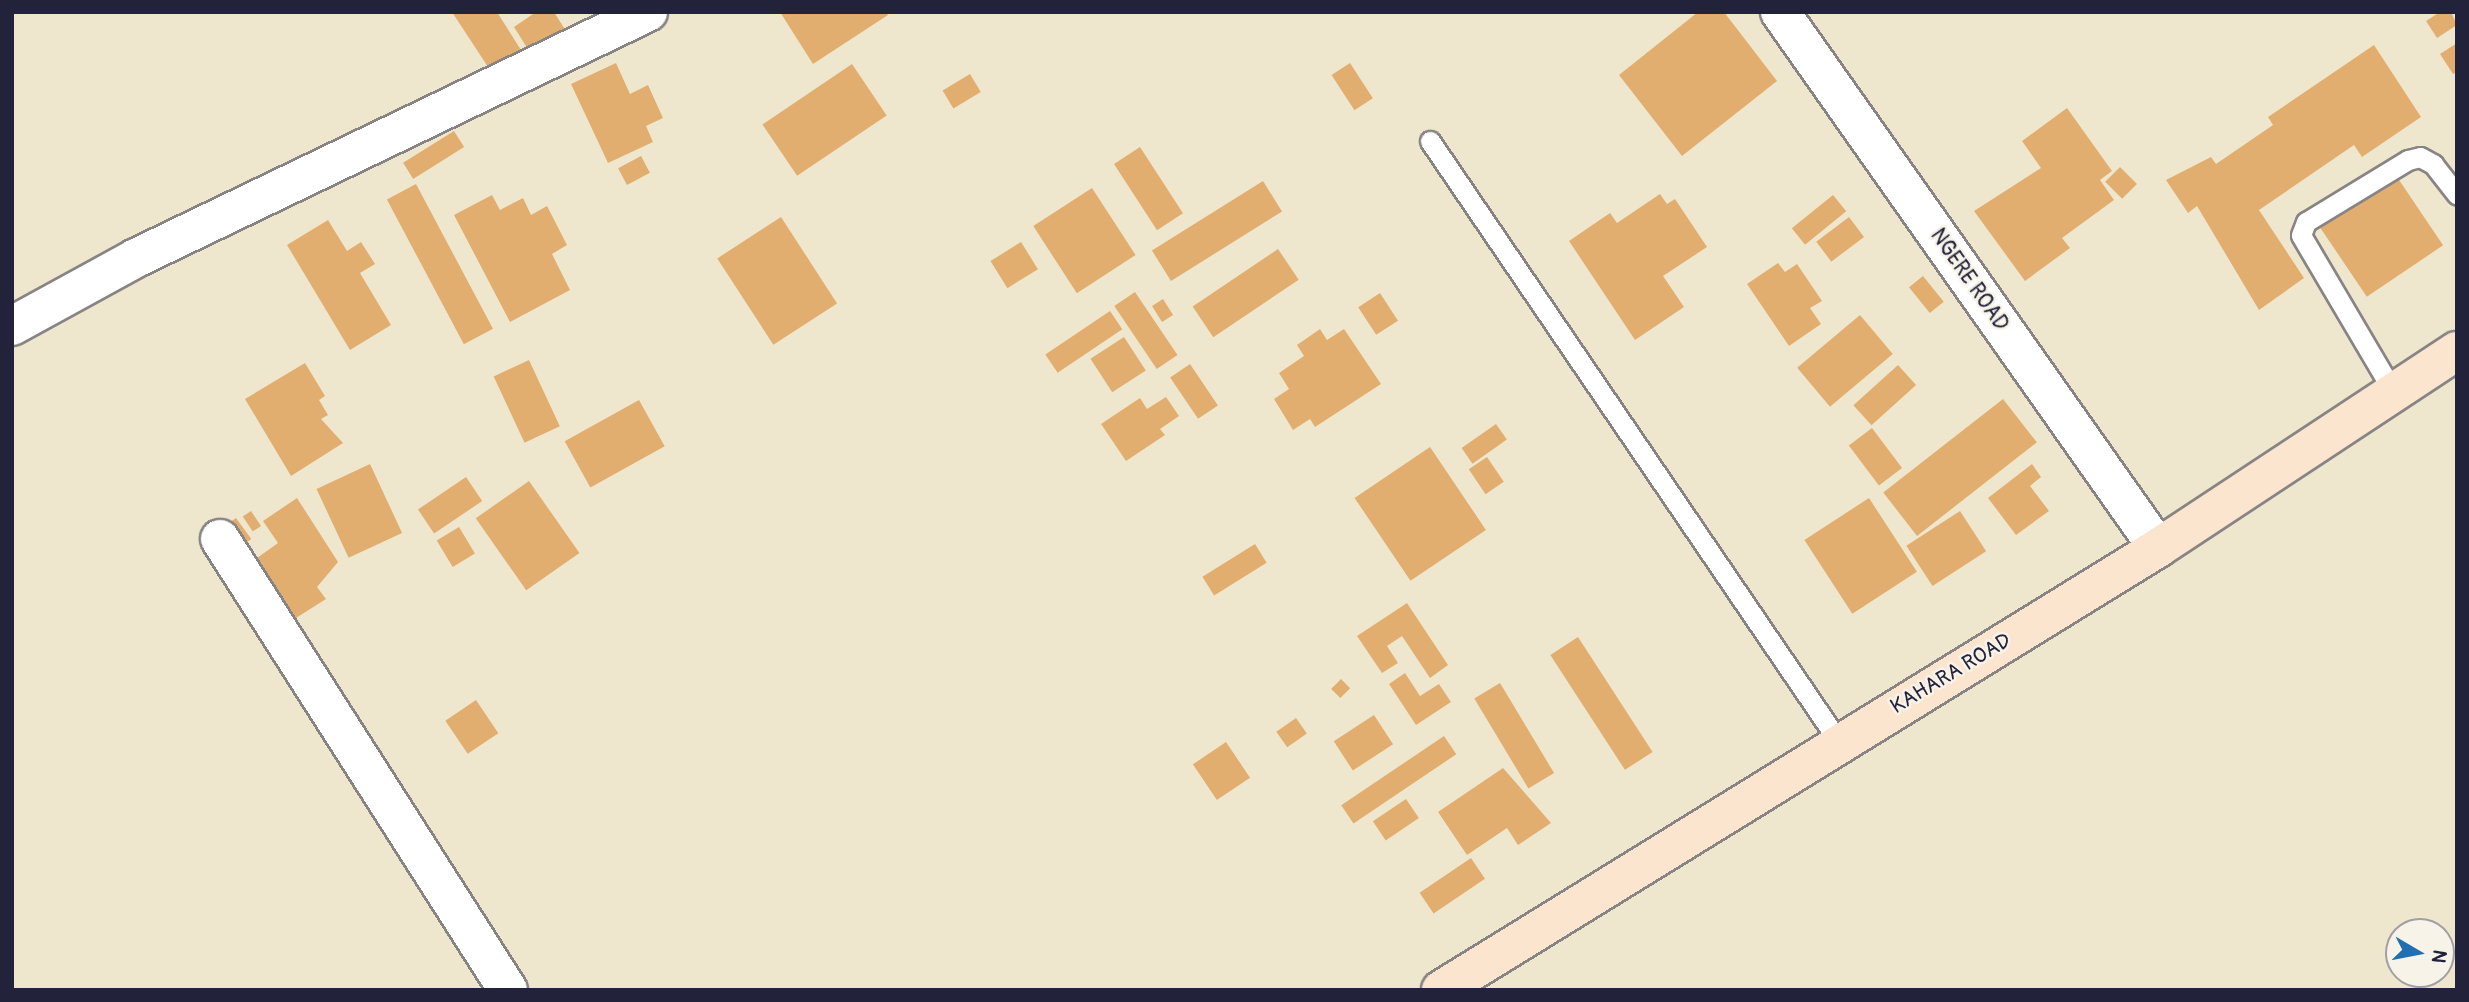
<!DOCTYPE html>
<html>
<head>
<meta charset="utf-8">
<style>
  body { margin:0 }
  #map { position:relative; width:2469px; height:1002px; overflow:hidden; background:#efe7cd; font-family:Pangolin,sans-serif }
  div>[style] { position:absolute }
  .building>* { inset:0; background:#e2ae70; transform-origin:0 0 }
  .roads { filter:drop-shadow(2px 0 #888484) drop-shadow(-2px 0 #888484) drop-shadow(0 2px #888484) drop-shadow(0 -2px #888484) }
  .lane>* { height:19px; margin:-9.5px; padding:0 9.5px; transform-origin:9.5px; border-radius:9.5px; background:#fff }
  .street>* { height:38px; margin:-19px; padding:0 19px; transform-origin:19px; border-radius:19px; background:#fff }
  .secondary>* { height:38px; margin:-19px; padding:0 19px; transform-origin:19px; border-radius:19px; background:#fbe5cf }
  span { translate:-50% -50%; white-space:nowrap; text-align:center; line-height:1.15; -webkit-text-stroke:5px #f7f3e8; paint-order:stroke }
  .street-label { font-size:21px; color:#22223b }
  .frame { position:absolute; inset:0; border:14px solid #22223b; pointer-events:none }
  .north { position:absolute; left:2385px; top:918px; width:70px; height:70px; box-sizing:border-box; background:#f7f3e8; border:2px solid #a29fa3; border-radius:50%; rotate:100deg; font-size:19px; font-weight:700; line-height:28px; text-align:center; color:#22223b }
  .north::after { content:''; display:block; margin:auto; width:24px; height:32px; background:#1f6fb2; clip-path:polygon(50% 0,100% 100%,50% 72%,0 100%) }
</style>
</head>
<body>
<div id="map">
  <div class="building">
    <div style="clip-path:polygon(452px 12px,497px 12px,521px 50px,490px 70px)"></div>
    <div style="clip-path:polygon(536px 12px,554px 12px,566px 31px,531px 54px,514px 27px)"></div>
    <div style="clip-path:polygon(780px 12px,886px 12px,888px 15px,813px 64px)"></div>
    <div style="clip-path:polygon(1698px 12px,1724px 12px,1777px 81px,1682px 156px,1619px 75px)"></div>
    <div style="clip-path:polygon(2440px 12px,2451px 12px,2457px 25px,2437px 38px,2426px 21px)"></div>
    <div style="clip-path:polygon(2457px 43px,2457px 72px,2453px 74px,2440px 54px)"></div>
    <div style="clip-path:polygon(2374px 45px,2421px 117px,2362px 157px,2354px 145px,2259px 210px,2304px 278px,2259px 310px,2197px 206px,2188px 213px,2166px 180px,2211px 157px,2216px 164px,2273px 125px,2268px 117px)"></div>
    <div style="clip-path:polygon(616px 63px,630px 94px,648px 85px,663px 118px,646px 126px,653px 142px,608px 163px,571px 84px)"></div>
    <div style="left:1350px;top:63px;width:42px;height:22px;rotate:57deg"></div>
    <div style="left:852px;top:64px;width:62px;height:108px;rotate:56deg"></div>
    <div style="left:970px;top:74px;width:21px;height:32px;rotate:59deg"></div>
    <div style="clip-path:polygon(2067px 108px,2112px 171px,2100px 180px,2114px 200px,2062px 238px,2070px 248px,2025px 281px,1974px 211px,2041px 168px,2022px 141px)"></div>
    <div style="left:454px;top:131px;width:19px;height:60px;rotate:58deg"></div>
    <div style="left:1140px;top:147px;width:79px;height:31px;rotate:57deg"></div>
    <div style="left:641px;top:156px;width:19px;height:26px;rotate:62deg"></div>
    <div style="left:2120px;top:167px;width:24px;height:21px;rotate:45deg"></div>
    <div style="left:2395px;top:174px;width:86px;height:92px;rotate:56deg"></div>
    <div style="left:1263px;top:181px;width:36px;height:131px;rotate:58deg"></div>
    <div style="left:416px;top:184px;width:164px;height:33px;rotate:62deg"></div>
    <div style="left:1092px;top:188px;width:80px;height:70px;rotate:57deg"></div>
    <div style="clip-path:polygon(1660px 194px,1667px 204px,1675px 199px,1707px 247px,1663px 276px,1684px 307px,1635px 340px,1569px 241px,1610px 213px,1617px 223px)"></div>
    <div style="clip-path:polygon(492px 195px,500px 210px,523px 198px,531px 215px,547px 206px,567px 245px,552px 254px,570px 290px,510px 322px,454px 215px)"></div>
    <div style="left:1833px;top:195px;width:21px;height:53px;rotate:51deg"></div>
    <div style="left:781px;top:217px;width:103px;height:76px;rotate:57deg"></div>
    <div style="left:1849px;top:217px;width:25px;height:41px;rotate:53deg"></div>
    <div style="clip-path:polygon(328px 220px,347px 251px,361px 242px,375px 264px,360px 273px,391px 325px,350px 350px,287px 245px)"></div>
    <div style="left:1021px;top:242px;width:32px;height:36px;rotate:58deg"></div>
    <div style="left:1278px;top:249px;width:37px;height:103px;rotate:56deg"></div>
    <div style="clip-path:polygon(1778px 263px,1785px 272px,1797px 264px,1822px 301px,1810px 308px,1821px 324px,1789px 346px,1747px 284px)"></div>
    <div style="left:1923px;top:276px;width:33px;height:18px;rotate:51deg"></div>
    <div style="left:1135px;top:292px;width:76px;height:25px;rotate:56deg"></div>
    <div style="left:1380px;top:293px;width:33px;height:26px;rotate:57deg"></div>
    <div style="left:1163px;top:299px;width:19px;height:13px;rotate:58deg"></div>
    <div style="left:1110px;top:311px;width:22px;height:78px;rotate:56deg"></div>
    <div style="left:1860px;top:315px;width:51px;height:82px;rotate:50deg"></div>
    <div style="clip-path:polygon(1320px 329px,1327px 340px,1344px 329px,1381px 384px,1315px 427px,1310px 419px,1293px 430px,1274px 399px,1289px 389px,1279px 373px,1304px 356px,1297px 345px)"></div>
    <div style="left:1124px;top:337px;width:40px;height:40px;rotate:57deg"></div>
    <div style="left:529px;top:360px;width:73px;height:39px;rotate:65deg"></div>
    <div style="clip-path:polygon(305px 363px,325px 396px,319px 400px,328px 415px,321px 419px,343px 443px,291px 476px,245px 399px)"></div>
    <div style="left:1190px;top:364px;width:50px;height:24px;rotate:56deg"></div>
    <div style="left:1898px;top:365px;width:27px;height:60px;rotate:48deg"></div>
    <div style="clip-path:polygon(1166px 397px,1179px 416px,1160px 429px,1165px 435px,1126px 461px,1101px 424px,1140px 398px,1147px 409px)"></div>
    <div style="left:2003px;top:399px;width:55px;height:152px;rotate:52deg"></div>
    <div style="left:639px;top:400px;width:53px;height:85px;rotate:61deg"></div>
    <div style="left:1496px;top:424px;width:19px;height:42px;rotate:55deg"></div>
    <div style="left:1872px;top:428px;width:50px;height:29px;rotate:53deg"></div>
    <div style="left:1430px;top:447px;width:100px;height:91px;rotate:56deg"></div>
    <div style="left:1487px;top:457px;width:30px;height:22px;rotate:56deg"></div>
    <div style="left:370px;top:464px;width:76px;height:59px;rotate:65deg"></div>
    <div style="clip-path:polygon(2032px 464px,2041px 477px,2030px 486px,2049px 511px,2016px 535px,1988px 498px)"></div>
    <div style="left:466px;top:477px;width:29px;height:58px;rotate:56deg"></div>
    <div style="left:529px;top:481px;width:88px;height:65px;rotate:55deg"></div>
    <div style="clip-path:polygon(297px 498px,338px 562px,317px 587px,326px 599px,296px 618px,257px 558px,278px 543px,263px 521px)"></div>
    <div style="left:1869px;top:498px;width:88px;height:77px;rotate:57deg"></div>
    <div style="left:251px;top:511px;width:18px;height:10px;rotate:56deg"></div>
    <div style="left:1960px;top:511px;width:48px;height:64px;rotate:57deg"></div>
    <div style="left:236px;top:518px;width:26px;height:16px;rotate:54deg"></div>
    <div style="left:459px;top:527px;width:31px;height:26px;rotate:59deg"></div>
    <div style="left:1255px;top:544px;width:22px;height:62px;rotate:58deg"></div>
    <div style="clip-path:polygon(1407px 603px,1448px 665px,1430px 678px,1402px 636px,1387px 646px,1398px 663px,1382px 673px,1357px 636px)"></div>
    <div style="left:1578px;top:637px;width:137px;height:33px;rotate:57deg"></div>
    <div style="clip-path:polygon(1405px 673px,1420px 696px,1439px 684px,1451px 702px,1416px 725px,1389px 684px)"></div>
    <div style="left:1341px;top:679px;width:13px;height:14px;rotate:45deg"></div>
    <div style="left:1500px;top:683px;width:105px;height:30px;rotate:59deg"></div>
    <div style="left:476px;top:700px;width:40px;height:37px;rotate:56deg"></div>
    <div style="left:1374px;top:715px;width:35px;height:48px;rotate:57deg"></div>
    <div style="left:1296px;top:718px;width:19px;height:24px;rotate:55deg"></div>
    <div style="left:1444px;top:736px;width:22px;height:124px;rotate:56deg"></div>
    <div style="left:1226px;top:742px;width:43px;height:40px;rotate:56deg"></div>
    <div style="clip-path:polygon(1503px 768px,1551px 823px,1518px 845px,1507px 828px,1467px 855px,1438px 812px)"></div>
    <div style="left:1406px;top:799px;width:23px;height:40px;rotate:56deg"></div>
    <div style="left:1471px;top:858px;width:25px;height:62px;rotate:56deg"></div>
  </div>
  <div class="roads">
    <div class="lane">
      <div style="left:1430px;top:141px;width:727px;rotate:55.76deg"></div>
      <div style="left:2394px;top:393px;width:183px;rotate:-120.5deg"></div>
      <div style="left:2301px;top:235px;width:14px;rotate:-69deg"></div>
      <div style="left:2306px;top:222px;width:119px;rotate:-31.3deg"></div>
      <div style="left:2408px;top:160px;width:12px;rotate:-14deg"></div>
      <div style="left:2420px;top:157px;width:15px;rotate:28deg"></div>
      <div style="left:2433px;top:164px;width:39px;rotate:52deg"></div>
    </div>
    <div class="street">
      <div style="left:1780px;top:12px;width:656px;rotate:54.81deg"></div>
      <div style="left:12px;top:326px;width:141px;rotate:-28.7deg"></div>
      <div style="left:136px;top:258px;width:568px;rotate:-25.66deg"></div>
      <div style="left:220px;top:539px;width:535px;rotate:57.44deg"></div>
    </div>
    <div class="secondary">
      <div style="left:1441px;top:990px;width:842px;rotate:-31.65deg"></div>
      <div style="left:2158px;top:548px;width:358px;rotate:-33.4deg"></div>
    </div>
  </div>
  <div class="street-label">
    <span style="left:1969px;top:280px;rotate:55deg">NGERE ROAD</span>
    <span style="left:1951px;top:674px;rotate:-31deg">KAHARA ROAD</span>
  </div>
  <div class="frame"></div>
  <div class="north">N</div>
</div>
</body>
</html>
